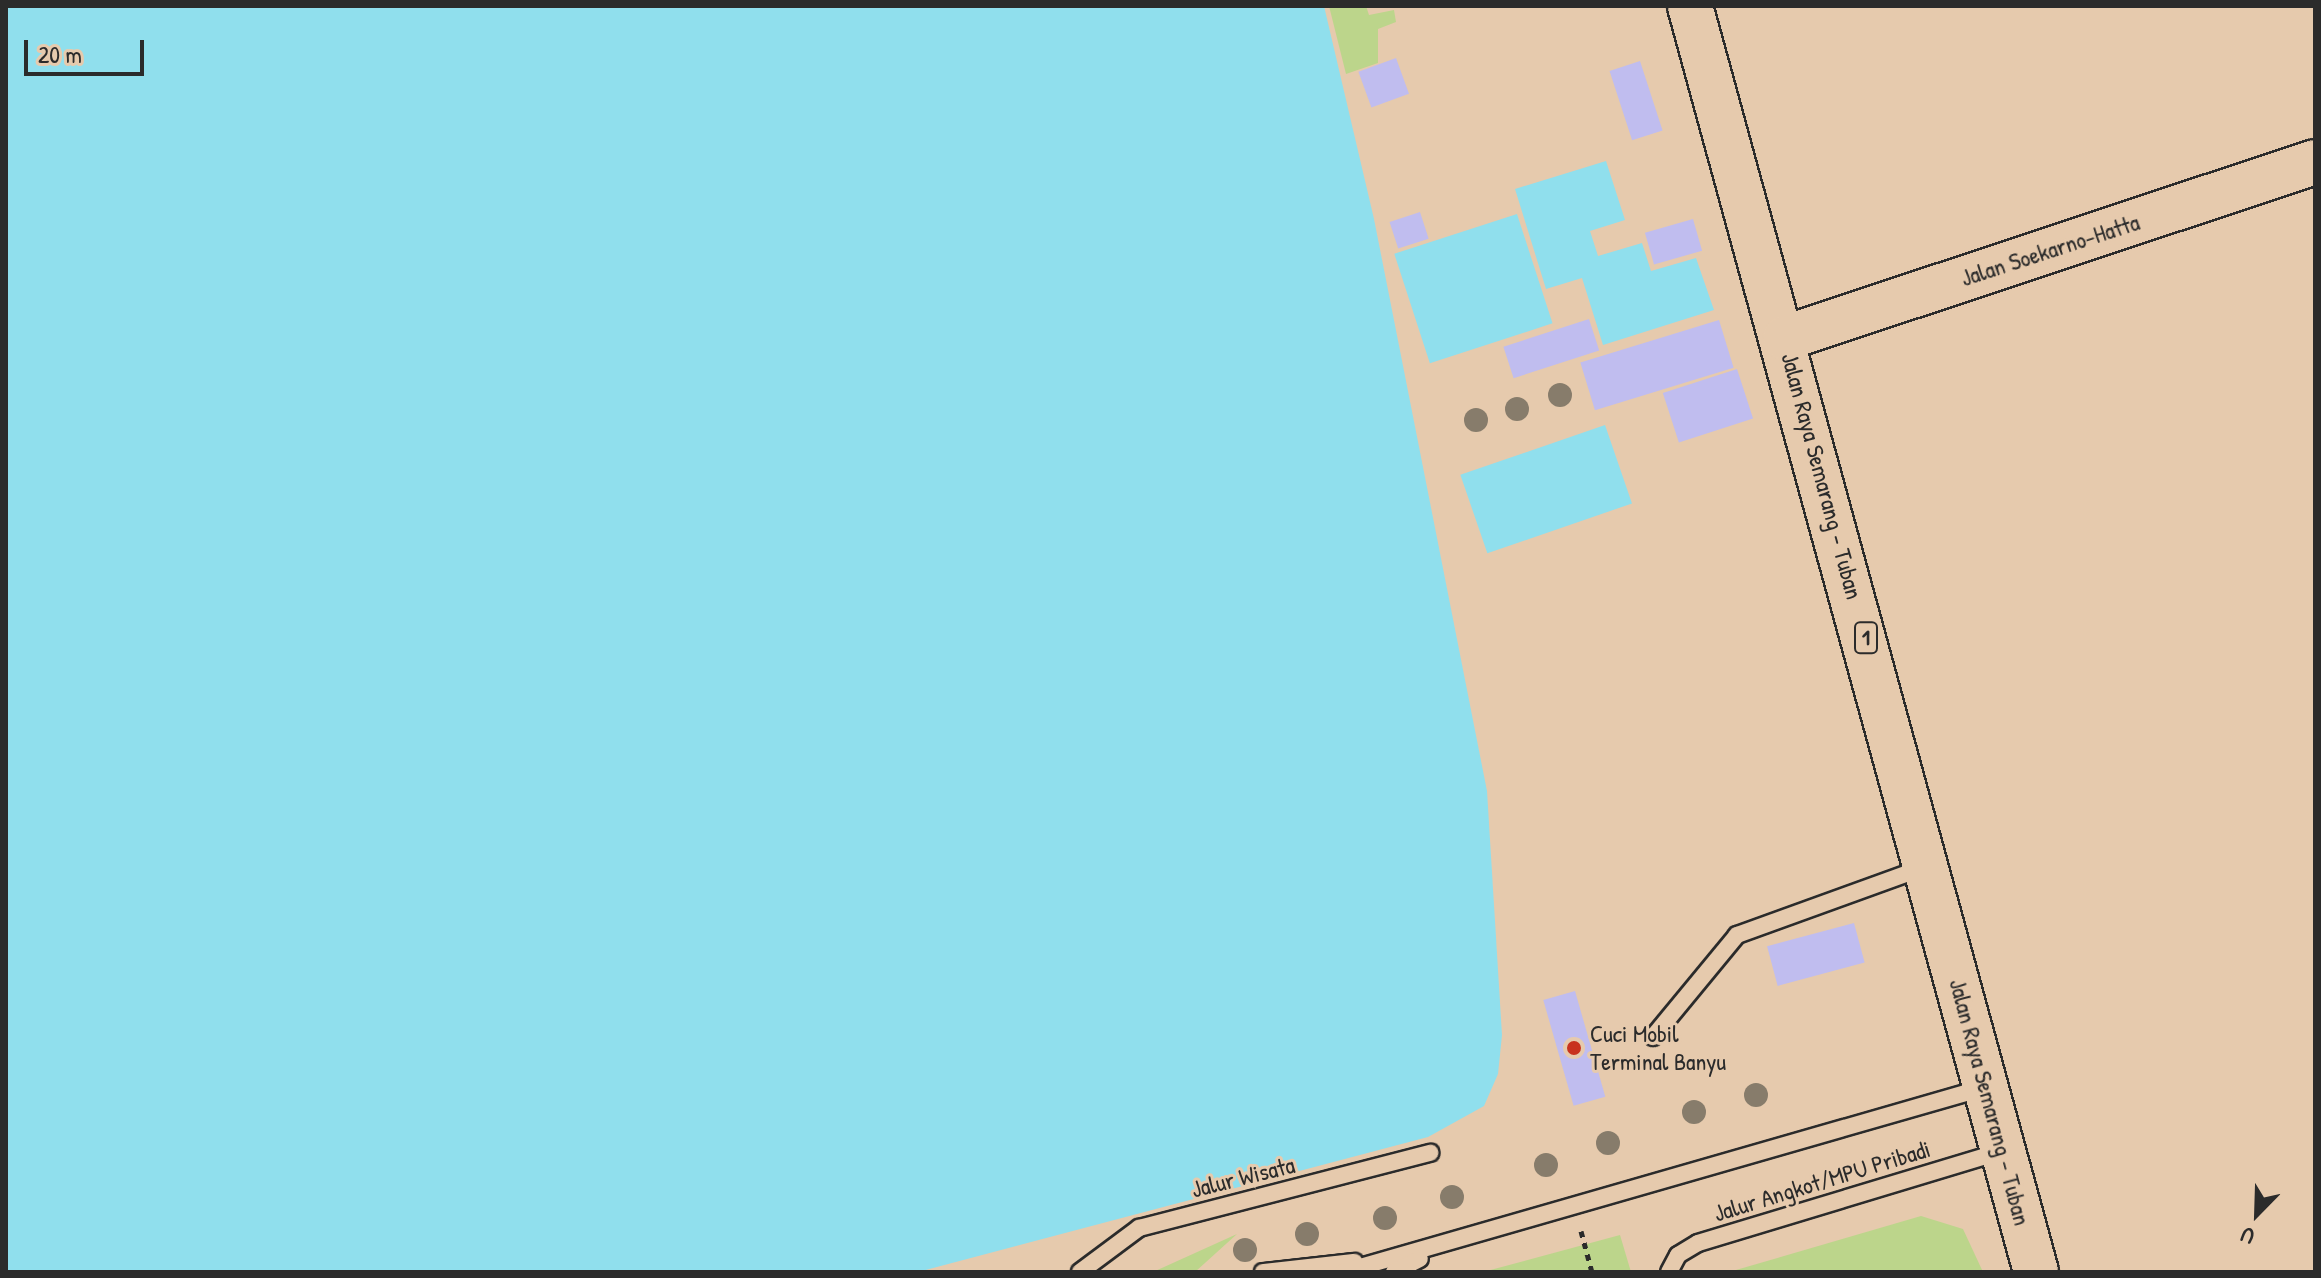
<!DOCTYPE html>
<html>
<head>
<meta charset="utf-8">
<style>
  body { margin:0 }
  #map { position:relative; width:2321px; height:1278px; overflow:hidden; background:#e6caad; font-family:"Patrick Hand",sans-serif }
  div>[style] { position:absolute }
  .green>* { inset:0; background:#bcd58b }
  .water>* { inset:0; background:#90dfed; transform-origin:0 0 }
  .building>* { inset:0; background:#c0bdef; transform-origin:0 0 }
  .path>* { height:5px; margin-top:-2.5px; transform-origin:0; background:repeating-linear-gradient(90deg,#2b2b2b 0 6px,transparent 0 12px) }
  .roads { filter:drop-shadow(2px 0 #2b2b2b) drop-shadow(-2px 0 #2b2b2b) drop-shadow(0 2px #2b2b2b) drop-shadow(0 -2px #2b2b2b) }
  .service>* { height:16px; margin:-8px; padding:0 8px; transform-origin:8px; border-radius:8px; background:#e6caad }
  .trunk>* { height:44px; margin:-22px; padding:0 22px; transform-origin:22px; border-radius:22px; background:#e6caad }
  .trees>* { width:24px; height:24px; margin:-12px; border-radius:50%; background:#877c6b }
  .dots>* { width:22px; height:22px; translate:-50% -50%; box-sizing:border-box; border:4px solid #e6caad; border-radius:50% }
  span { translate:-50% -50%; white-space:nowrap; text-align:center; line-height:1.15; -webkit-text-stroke:6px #e6caad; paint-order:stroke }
  .shield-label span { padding:2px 6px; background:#e6caad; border:2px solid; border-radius:6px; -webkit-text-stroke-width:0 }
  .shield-label { font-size:22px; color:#2b2b2b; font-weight:700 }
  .street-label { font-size:24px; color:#2b2b2b }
  .poi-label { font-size:24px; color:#2b2b2b }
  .left { translate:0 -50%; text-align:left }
  .frame { position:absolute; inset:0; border:8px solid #2b2b2b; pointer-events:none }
  .north { position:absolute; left:2217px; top:1174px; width:80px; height:80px; -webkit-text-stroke:6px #e6caad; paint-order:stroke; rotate:203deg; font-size:22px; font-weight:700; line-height:32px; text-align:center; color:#2b2b2b }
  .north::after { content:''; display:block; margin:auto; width:28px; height:36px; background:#2b2b2b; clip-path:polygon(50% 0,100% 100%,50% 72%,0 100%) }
  .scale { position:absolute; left:24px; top:40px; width:120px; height:36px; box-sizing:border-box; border:4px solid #2b2b2b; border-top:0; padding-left:10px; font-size:24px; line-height:28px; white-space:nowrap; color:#2b2b2b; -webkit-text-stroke:6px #e6caad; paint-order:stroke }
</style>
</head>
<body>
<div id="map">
  <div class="green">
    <div style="clip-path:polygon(1329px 6px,1366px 6px,1369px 15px,1394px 10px,1396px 22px,1378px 29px,1378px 63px,1346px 74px)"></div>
    <div style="clip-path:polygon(1921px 1216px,1963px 1229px,1983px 1272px,1729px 1272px)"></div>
    <div style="clip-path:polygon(1237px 1234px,1195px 1272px,1153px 1272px)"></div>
    <div style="clip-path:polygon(1620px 1235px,1631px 1272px,1483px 1272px)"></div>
  </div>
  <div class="water">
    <div style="clip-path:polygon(6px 6px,1324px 6px,1374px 219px,1487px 791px,1502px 1035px,1498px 1074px,1484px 1106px,1428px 1137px,918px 1272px,6px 1272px)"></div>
    <div style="clip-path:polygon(1606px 161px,1625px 220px,1590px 231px,1598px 256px,1642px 243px,1651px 271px,1696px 258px,1714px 310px,1603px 345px,1582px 278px,1546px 289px,1515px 189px)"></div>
    <div style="left:1517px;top:214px;width:115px;height:129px;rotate:72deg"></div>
    <div style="left:1605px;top:425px;width:83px;height:153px;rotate:71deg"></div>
  </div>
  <div class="building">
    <div style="left:1396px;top:58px;width:38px;height:40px;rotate:70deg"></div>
    <div style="left:1640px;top:61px;width:73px;height:32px;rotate:72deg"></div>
    <div style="left:1420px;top:212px;width:28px;height:32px;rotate:72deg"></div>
    <div style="left:1693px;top:219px;width:33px;height:50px;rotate:74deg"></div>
    <div style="left:1589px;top:319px;width:33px;height:90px;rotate:72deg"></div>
    <div style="left:1719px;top:320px;width:50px;height:145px;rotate:73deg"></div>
    <div style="left:1737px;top:369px;width:52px;height:78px;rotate:72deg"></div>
    <div style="left:1854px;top:923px;width:41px;height:90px;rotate:75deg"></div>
    <div style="left:1575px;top:991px;width:110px;height:33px;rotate:74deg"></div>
  </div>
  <div class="path">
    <div style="left:1581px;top:1231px;width:42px;rotate:75deg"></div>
  </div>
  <div class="roads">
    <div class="service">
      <div style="left:1653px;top:1037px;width:132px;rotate:-50.5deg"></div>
      <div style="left:1737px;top:935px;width:200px;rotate:-19.9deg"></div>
      <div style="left:1080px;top:1272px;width:74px;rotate:-36.7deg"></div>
      <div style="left:1139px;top:1228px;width:301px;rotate:-14.5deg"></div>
      <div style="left:1263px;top:1272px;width:92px;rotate:-6.3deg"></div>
      <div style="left:1343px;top:1272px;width:666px;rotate:-16.04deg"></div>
      <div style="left:1394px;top:1272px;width:29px;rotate:-27deg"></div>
      <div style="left:1669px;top:1272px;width:19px;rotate:-62deg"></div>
      <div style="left:1678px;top:1255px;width:23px;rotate:-31deg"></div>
      <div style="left:1698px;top:1243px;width:315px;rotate:-16.8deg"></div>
    </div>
    <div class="trunk">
      <div style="left:1690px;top:6px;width:1312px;rotate:74.71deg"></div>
      <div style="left:1785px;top:338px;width:558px;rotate:-18.37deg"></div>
    </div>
  </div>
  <div class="trees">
    <div style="left:1560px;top:395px"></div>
    <div style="left:1517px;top:409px"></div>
    <div style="left:1476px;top:420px"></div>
    <div style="left:1756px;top:1095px"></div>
    <div style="left:1694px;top:1112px"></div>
    <div style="left:1608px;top:1143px"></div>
    <div style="left:1546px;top:1165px"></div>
    <div style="left:1452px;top:1197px"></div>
    <div style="left:1385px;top:1218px"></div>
    <div style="left:1307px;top:1234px"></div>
    <div style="left:1245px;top:1250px"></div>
  </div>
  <div class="dots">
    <div style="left:1574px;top:1048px;background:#c8321e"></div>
  </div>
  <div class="shield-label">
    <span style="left:1866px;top:638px">1</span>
  </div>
  <div class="street-label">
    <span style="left:2050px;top:250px;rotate:-18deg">Jalan Soekarno-Hatta</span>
    <span style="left:1822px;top:476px;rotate:75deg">Jalan Raya Semarang - Tuban</span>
    <span style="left:1990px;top:1102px;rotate:75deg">Jalan Raya Semarang - Tuban</span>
    <span style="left:1243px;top:1177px;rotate:-14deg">Jalur Wisata</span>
    <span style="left:1822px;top:1181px;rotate:-17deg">Jalur Angkot/MPU Pribadi</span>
  </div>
  <div class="poi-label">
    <span class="left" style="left:1590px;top:1048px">Cuci Mobil<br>Terminal Banyu</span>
  </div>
  <div class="frame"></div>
  <div class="north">U</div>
  <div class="scale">20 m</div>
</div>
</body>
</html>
